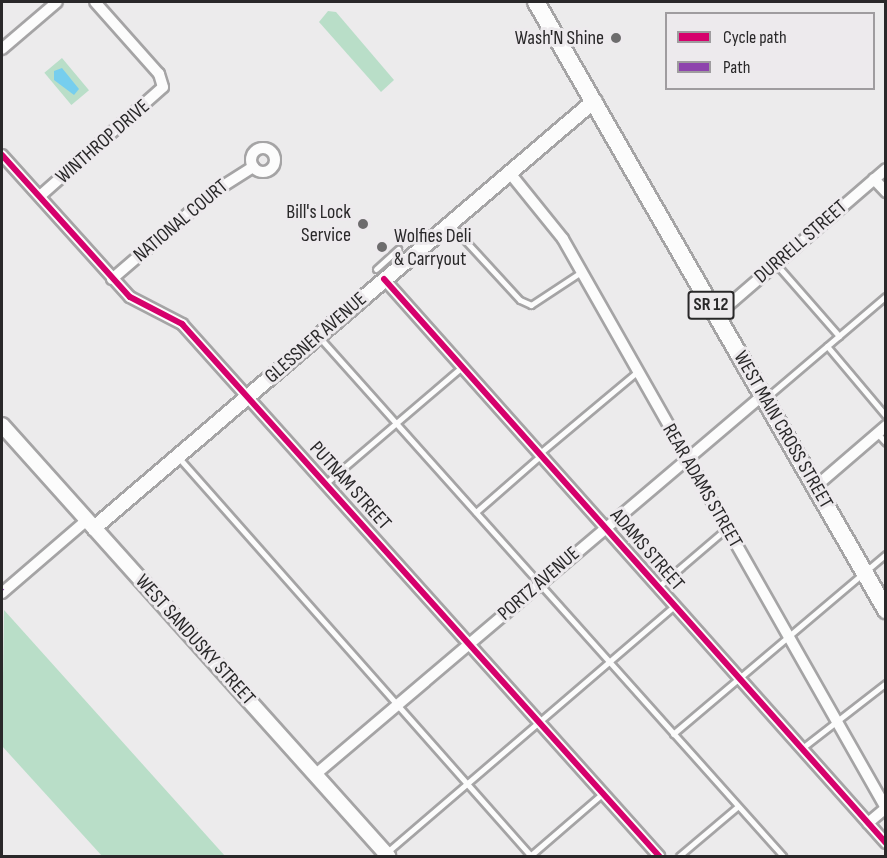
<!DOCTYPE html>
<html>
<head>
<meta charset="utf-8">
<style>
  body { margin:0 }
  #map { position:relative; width:887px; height:858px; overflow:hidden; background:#ecebec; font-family:"Sofia Sans Condensed",sans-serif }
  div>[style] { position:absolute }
  .green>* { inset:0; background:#b9dec8; transform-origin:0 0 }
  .water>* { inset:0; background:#76ceee }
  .roads { filter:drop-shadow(2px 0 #a5a4a5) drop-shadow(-2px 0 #a5a4a5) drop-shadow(0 2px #a5a4a5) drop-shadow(0 -2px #a5a4a5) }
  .service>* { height:5px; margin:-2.5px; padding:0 2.5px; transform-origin:2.5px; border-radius:2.5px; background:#fcfcfc }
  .minor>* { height:10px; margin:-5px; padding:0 5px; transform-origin:5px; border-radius:5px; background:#fcfcfc }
  .minor>.ring { margin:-5px; padding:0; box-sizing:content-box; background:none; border:10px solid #fcfcfc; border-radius:50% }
  .tertiary>* { height:14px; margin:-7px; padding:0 7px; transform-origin:7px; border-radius:7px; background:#fcfcfc }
  .trunk>* { height:16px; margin:-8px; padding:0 8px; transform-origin:8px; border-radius:8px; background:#fcfcfc }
  .quiet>* { height:4.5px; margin-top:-2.25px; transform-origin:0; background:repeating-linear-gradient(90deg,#8e44ad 0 9px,transparent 0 13.5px) }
  .cycleway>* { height:6px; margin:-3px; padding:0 3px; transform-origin:3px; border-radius:3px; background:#d6006c }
  .dots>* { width:16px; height:16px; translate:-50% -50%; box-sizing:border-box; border:3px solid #edeaed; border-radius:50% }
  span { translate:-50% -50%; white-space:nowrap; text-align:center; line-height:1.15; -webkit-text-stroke:6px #edeaed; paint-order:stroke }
  .shield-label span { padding:2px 4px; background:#edeaed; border:2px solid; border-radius:4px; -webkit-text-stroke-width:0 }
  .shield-label { font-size:18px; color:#292829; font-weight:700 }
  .poi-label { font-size:20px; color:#292829 }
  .right { translate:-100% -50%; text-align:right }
  .left { translate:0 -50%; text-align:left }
  .street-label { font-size:20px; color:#292829 }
  .frame { position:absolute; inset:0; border:3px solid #292829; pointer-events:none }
  .legend { position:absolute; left:665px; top:12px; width:210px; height:78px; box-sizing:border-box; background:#edeaed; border:2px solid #9f9c9f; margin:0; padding:8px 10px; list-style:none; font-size:18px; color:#292829 }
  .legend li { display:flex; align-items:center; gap:12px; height:30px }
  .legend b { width:30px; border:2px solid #9f9c9f }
</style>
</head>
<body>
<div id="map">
  <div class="green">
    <div style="clip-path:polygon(328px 11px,336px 12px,394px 80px,381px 92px,319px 22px)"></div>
    <div style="left:62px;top:58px;width:42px;height:23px;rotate:50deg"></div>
    <div style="clip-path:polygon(4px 610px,225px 856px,102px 856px,2px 746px)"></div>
  </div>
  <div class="water">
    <div style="clip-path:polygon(62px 68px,79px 89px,74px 95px,54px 80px,54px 71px)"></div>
  </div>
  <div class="roads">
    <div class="service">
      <div style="left:450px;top:224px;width:103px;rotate:47.4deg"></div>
      <div style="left:520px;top:300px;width:12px;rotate:24deg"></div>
      <div style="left:531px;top:305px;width:60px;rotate:-33.4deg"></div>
      <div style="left:776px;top:264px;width:96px;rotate:48.8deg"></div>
      <div style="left:376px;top:269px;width:30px;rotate:-42deg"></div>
      <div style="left:320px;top:338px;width:695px;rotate:48.21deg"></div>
      <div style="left:827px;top:346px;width:92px;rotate:49.9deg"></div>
      <div style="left:766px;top:398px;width:157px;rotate:-40.4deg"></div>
      <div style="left:877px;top:433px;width:13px;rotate:48deg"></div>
      <div style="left:540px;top:453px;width:126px;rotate:-39.9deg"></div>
      <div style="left:179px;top:458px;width:531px;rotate:48.51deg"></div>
      <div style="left:326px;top:483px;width:179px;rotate:-40.5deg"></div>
      <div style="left:476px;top:512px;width:85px;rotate:-41.2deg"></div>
      <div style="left:658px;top:587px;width:89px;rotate:-40.5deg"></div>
      <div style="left:673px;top:734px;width:279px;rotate:-40.2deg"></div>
      <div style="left:801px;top:749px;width:108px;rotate:-37.8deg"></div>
      <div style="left:386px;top:853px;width:379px;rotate:-40.6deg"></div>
      <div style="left:530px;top:856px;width:96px;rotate:-40.8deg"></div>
      <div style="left:679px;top:856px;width:76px;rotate:-40.2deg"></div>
    </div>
    <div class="minor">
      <div style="left:2px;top:49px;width:72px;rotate:-40.5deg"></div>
      <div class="ring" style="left:251px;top:148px;width:14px;height:14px"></div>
      <div style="left:2px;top:155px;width:191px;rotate:48deg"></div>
      <div style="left:130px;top:297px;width:59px;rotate:27.4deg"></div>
      <div style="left:182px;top:324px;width:715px;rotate:48.12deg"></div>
      <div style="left:509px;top:172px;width:86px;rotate:51.1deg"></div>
      <div style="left:563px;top:239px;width:654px;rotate:60.42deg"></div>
      <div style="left:874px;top:179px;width:18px;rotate:47deg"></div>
      <div style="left:40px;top:196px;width:164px;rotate:-41.5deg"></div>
      <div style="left:163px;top:87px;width:14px;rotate:-107deg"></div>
      <div style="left:159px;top:74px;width:96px;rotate:-131.6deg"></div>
      <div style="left:112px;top:279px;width:132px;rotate:-40.7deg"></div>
      <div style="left:212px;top:193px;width:49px;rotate:-32.4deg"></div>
      <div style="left:384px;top:279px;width:755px;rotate:48.33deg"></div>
      <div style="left:717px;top:315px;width:223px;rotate:-40.8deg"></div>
      <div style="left:815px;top:487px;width:94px;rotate:-40.7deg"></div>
      <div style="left:2px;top:593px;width:112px;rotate:-40.7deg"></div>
      <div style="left:316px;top:774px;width:586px;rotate:-40.29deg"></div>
      <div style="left:868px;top:823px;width:23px;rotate:-40deg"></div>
    </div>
    <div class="tertiary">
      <div style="left:2px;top:425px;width:579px;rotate:48.15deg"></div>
      <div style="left:94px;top:528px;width:658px;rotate:-40.5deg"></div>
    </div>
    <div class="trunk">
      <div style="left:536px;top:2px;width:702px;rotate:60.07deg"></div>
    </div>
  </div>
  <div class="quiet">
    <div style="left:2px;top:590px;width:1px;rotate:45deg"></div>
  </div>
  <div class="cycleway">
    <div style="left:2px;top:155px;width:191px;rotate:48deg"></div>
    <div style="left:130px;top:297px;width:59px;rotate:27.4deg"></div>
    <div style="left:182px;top:324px;width:715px;rotate:48.12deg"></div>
    <div style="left:384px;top:279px;width:755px;rotate:48.33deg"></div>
  </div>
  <div class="dots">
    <div style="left:616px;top:38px;background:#6d6c6d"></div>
    <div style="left:363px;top:224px;background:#6d6c6d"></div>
    <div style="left:382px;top:247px;background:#6d6c6d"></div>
  </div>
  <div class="shield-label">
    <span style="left:711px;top:305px">SR 12</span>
  </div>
  <div class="poi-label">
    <span class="right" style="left:604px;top:38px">Wash'N Shine</span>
    <span class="right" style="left:351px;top:224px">Bill's Lock<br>Service</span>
    <span class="left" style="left:394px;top:248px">Wolfies Deli<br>&amp; Carryout</span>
  </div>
  <div class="street-label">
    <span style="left:103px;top:142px;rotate:-41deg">WINTHROP DRIVE</span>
    <span style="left:181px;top:221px;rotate:-40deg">NATIONAL COURT</span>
    <span style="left:801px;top:242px;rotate:-41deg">DURRELL STREET</span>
    <span style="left:316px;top:338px;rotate:-41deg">GLESSNER AVENUE</span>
    <span style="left:783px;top:430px;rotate:60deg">WEST MAIN CROSS STREET</span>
    <span style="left:350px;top:486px;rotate:48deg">PUTNAM STREET</span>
    <span style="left:702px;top:486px;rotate:60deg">REAR ADAMS STREET</span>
    <span style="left:647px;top:550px;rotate:49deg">ADAMS STREET</span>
    <span style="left:539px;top:584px;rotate:-41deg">PORTZ AVENUE</span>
    <span style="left:195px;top:640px;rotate:48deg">WEST SANDUSKY STREET</span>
  </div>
  <div class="frame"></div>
  <ul class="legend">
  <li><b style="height:8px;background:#d6006c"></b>Cycle path</li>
  <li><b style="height:8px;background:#8e44ad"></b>Path</li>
  </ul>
</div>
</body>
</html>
